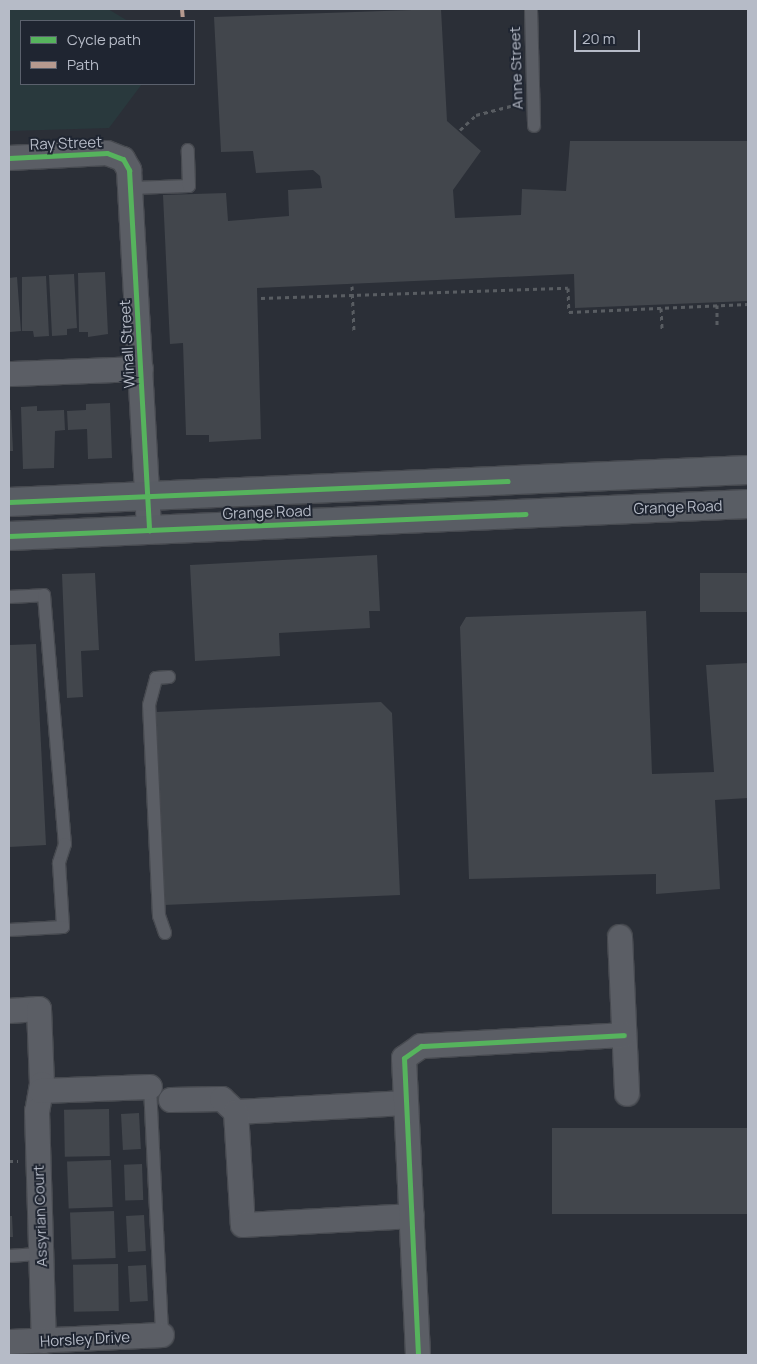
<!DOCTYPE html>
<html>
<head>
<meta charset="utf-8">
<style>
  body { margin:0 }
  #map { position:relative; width:757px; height:1364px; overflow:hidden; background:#2b2f37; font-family:Manrope,sans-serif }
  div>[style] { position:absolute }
  .green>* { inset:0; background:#29393d }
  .building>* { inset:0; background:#42464c; transform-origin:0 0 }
  .path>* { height:3px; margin-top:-1.5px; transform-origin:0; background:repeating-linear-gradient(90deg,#595d62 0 4px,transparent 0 8px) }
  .roads { filter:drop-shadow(1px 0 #474a50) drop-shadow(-1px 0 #474a50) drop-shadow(0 1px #474a50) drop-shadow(0 -1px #474a50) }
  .service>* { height:12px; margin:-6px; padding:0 6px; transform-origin:6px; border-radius:6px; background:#5b5e65 }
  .minor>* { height:24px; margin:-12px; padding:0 12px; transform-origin:12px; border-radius:12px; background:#5b5e65 }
  .secondary>* { height:28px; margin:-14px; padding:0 14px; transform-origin:14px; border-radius:14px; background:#595d64 }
  .quiet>* { height:4px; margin-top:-2px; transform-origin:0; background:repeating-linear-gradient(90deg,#b69a8f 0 8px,transparent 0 12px) }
  .cycleway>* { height:5px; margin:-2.5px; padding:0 2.5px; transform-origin:2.5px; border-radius:2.5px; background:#56b35d }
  span { translate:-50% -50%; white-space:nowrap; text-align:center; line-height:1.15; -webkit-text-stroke:4px #1f2531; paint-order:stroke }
  .street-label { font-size:15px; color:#b6bbc7 }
  .frame { position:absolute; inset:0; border:10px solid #b6bbc7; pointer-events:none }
  .legend { position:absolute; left:20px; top:20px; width:175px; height:65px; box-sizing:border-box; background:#1f2531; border:1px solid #5b616d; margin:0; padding:6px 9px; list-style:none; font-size:15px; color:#b6bbc7 }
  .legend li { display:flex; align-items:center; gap:10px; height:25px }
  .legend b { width:25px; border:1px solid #5b616d }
  .scale { position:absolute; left:574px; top:30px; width:66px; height:22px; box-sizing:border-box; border:2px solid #b6bbc7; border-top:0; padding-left:6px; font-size:15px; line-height:18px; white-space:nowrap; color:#b6bbc7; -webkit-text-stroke:4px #1f2531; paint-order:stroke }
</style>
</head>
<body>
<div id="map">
  <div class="green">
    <div style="clip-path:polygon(9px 9px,108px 9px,128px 21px,21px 21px,21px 84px,142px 84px,109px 128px,10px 131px)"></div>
  </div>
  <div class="building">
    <div style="clip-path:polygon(441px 9px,447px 121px,481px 151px,453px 190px,455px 218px,521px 215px,522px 189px,566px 191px,570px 141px,748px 141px,748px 301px,575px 308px,574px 274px,257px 288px,261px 439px,209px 442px,209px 435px,186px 435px,183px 343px,170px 344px,163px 195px,226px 193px,228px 221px,289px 216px,288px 190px,322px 188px,320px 176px,313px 170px,256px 173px,253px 151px,221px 152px,214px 17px)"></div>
    <div style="clip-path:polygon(105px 272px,108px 334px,88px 337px,88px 332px,79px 332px,78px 273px)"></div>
    <div style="clip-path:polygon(74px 274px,77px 328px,67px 329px,67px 335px,52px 336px,49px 275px)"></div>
    <div style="clip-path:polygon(46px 276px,49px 336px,34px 337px,33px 331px,22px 331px,22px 277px)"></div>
    <div style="clip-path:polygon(17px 277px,21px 331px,10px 332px,9px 338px,9px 278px)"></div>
    <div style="clip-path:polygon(110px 403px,112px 458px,88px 459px,87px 429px,68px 430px,67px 411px,86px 410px,86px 404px)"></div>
    <div style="clip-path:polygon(37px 406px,37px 411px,64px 410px,65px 430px,55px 431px,54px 468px,23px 469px,21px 407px)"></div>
    <div style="clip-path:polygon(9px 410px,11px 410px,13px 451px,9px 451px)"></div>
    <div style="clip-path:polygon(377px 555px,380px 611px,369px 611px,370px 628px,279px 633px,280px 656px,195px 661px,190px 565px)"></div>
    <div style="clip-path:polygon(95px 573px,99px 650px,81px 651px,83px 697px,67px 698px,62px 574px)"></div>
    <div style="left:748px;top:573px;width:39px;height:48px;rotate:90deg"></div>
    <div style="clip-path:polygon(646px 611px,652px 774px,714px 772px,706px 665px,748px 663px,748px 798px,715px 800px,720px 889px,656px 894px,656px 874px,469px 879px,460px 627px,466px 617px)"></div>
    <div style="clip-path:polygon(36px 644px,46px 845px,9px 847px,9px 645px)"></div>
    <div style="clip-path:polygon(381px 702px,392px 713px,400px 895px,164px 905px,156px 712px)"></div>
    <div style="left:109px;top:1109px;width:47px;height:45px;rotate:89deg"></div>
    <div style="left:139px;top:1113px;width:36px;height:18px;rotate:87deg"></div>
    <div style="left:748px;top:1128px;width:86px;height:196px;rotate:90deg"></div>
    <div style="left:111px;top:1160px;width:47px;height:44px;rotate:88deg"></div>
    <div style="left:142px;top:1164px;width:36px;height:18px;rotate:88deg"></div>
    <div style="left:114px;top:1211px;width:47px;height:44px;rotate:88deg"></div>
    <div style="left:144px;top:1215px;width:36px;height:18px;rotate:87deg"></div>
    <div style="clip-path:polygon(9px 1216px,12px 1216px,13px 1237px,9px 1237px)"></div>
    <div style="left:118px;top:1264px;width:47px;height:45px;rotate:89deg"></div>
    <div style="left:146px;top:1265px;width:36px;height:18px;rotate:87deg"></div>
  </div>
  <div class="path">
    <div style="left:460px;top:130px;width:22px;rotate:-43deg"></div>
    <div style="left:476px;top:115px;width:43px;rotate:-14.7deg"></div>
    <div style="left:352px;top:286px;width:45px;rotate:87.5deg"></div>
    <div style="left:261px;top:298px;width:307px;rotate:-1.9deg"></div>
    <div style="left:568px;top:288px;width:24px;rotate:88deg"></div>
    <div style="left:569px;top:312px;width:179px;rotate:-2.6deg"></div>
    <div style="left:717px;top:305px;width:22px;rotate:90deg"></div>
    <div style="left:661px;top:308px;width:22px;rotate:87deg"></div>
    <div style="left:9px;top:1161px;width:9px"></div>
  </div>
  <div class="roads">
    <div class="service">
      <div style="left:531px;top:9px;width:117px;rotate:88.5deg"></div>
      <div style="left:131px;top:188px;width:58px;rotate:-2deg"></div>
      <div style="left:189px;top:186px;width:36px;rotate:-92deg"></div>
      <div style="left:9px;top:597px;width:35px;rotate:-3deg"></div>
      <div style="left:44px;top:595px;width:250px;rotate:85.2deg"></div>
      <div style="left:65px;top:844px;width:20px;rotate:108deg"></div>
      <div style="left:59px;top:863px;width:64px;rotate:86.4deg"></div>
      <div style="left:63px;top:927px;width:54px;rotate:176.8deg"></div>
      <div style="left:165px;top:933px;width:18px;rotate:-109deg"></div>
      <div style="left:159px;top:916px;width:211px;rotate:-92.7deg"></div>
      <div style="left:149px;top:705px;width:28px;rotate:-75deg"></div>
      <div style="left:156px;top:678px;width:13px;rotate:-4deg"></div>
      <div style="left:150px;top:1087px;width:248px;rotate:87.2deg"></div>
      <div style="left:9px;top:1256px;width:32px;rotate:-4deg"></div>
    </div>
    <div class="minor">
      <div style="left:9px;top:158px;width:98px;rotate:-2.9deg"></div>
      <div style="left:107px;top:153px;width:17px;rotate:21deg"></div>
      <div style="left:123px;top:159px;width:13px;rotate:61deg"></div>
      <div style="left:129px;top:170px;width:361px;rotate:86.8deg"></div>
      <div style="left:9px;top:374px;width:132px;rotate:-2.2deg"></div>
      <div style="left:620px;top:937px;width:157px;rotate:87.4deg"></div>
      <div style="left:9px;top:1011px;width:30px;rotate:-4deg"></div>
      <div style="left:39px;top:1009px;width:75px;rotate:87.7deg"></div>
      <div style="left:42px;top:1084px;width:27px;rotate:100deg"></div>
      <div style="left:37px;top:1111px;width:230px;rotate:88.3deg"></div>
      <div style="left:41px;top:1091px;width:109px;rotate:-2.1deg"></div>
      <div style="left:171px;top:1100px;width:51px;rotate:-1.1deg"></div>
      <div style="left:222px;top:1099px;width:19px;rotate:43deg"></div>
      <div style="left:406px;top:1103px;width:170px;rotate:177deg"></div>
      <div style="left:236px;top:1112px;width:113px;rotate:86.5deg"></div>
      <div style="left:243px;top:1225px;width:169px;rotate:-3deg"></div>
      <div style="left:9px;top:1342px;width:153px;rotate:-2.6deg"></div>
      <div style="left:418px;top:1355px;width:297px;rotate:-92.7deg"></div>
      <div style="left:404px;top:1058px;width:21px;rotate:-35deg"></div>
      <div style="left:421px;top:1046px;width:203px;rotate:-3.1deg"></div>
    </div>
    <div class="secondary">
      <div style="left:9px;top:502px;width:740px;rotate:-2.48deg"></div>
      <div style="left:9px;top:536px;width:740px;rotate:-2.48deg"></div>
    </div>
  </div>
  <div class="quiet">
    <div style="left:182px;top:9px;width:12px;rotate:85deg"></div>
  </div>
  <div class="cycleway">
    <div style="left:9px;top:158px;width:98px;rotate:-2.9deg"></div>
    <div style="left:107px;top:153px;width:17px;rotate:21deg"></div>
    <div style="left:123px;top:159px;width:13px;rotate:61deg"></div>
    <div style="left:129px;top:170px;width:361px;rotate:86.8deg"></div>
    <div style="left:9px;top:502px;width:499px;rotate:-2.4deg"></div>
    <div style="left:9px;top:536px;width:517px;rotate:-2.44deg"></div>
    <div style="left:418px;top:1355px;width:297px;rotate:-92.7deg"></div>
    <div style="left:404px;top:1058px;width:21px;rotate:-35deg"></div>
    <div style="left:421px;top:1046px;width:203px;rotate:-3.1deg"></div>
  </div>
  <div class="street-label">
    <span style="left:516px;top:68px;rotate:-92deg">Anne Street</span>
    <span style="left:66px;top:143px;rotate:-2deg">Ray Street</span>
    <span style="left:127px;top:344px;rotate:-93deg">Winall Street</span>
    <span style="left:678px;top:507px;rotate:-2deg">Grange Road</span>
    <span style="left:267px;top:512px;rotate:-2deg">Grange Road</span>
    <span style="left:40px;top:1216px;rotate:-92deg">Assyrian Court</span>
    <span style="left:85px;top:1339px;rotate:-3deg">Horsley Drive</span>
  </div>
  <div class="frame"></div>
  <ul class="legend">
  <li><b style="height:6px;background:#56b35d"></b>Cycle path</li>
  <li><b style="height:6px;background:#b69a8f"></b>Path</li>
  </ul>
  <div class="scale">20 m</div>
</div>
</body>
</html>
